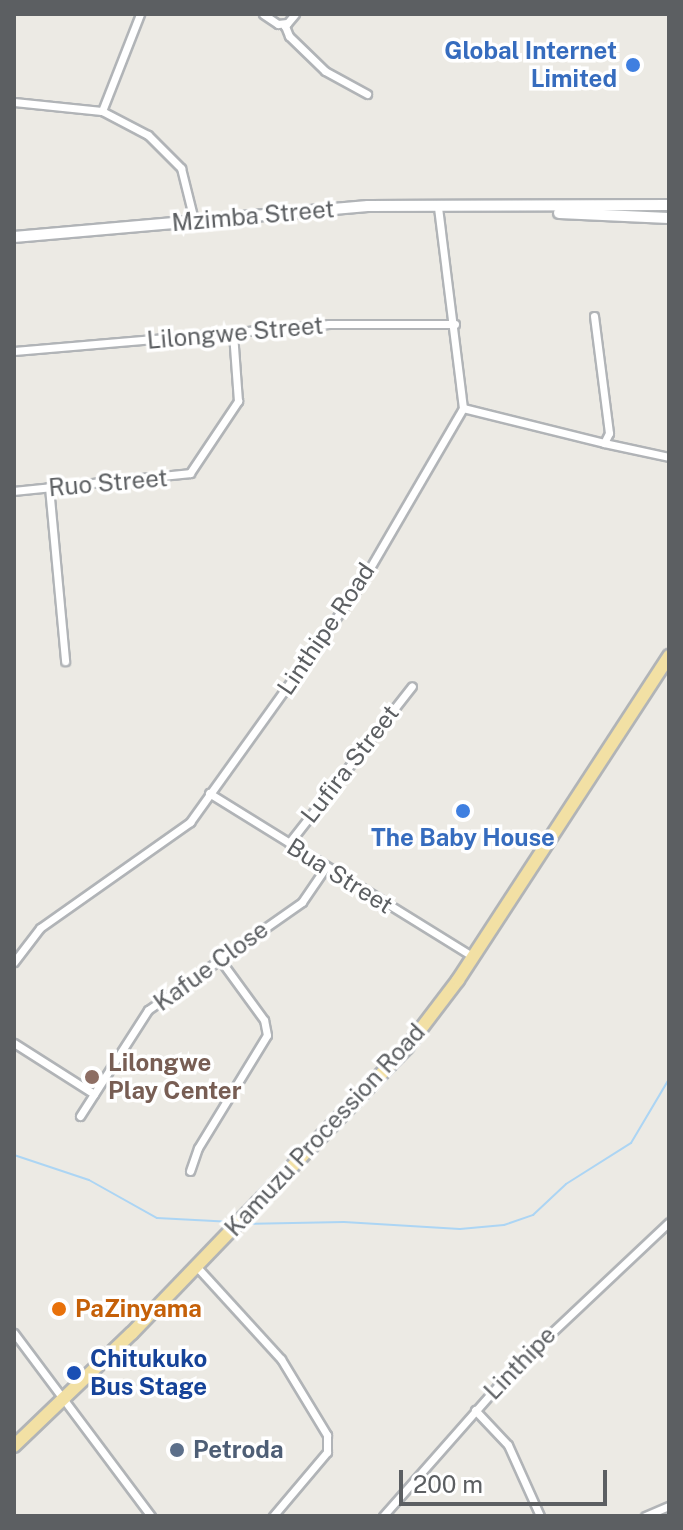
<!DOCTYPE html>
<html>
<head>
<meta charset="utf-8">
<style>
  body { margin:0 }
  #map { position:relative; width:683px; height:1530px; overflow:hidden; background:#eceae4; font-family:"Public Sans",sans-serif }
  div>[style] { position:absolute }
  .stream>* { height:2px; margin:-1px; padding:0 1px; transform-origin:1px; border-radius:1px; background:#acd5f4 }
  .roads { filter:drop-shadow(2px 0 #b1b4b7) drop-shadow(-2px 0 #b1b4b7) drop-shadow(0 2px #b1b4b7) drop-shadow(0 -2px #b1b4b7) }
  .minor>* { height:7px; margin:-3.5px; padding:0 3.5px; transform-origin:3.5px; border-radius:3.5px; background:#fff }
  .secondary>* { height:10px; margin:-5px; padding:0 5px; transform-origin:5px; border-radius:5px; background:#fff }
  .trunk>* { height:12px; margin:-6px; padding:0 6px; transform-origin:6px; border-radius:6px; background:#f2e0a4 }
  .dots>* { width:22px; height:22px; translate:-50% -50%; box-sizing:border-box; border:4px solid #fff; border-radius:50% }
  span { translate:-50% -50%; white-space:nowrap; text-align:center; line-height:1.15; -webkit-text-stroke:7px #fff; paint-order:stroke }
  .shop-label { font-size:24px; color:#366cbe; font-weight:700 }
  .right { translate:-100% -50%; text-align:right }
  .street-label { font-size:24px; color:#5c5f62 }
  .education-label { font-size:24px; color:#785e54; font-weight:700 }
  .left { translate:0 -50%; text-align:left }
  .food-label { font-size:24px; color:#c56008; font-weight:700 }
  .transit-label { font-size:24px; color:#164399; font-weight:700 }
  .service-label { font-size:24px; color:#4e5e75; font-weight:700 }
  .frame { position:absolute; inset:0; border:16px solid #5c5f62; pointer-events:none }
  .scale { position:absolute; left:399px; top:1470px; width:208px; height:36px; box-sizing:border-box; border:4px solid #5c5f62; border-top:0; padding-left:10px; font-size:24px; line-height:28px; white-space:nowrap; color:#5c5f62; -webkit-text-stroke:6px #fff; paint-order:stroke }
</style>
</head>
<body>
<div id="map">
  <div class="stream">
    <div style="left:14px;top:1155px;width:79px;rotate:18.4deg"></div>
    <div style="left:89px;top:1180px;width:78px;rotate:29.2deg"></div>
    <div style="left:157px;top:1218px;width:76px;rotate:3deg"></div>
    <div style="left:243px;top:1224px;width:101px;rotate:-1.1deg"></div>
    <div style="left:344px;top:1222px;width:116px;rotate:3.5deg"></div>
    <div style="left:460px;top:1229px;width:44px;rotate:-5.2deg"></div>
    <div style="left:504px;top:1225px;width:31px;rotate:-19deg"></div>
    <div style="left:533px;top:1215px;width:45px;rotate:-43.2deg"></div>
    <div style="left:566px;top:1184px;width:77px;rotate:-32.2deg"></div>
    <div style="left:631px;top:1143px;width:74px;rotate:-59.3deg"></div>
  </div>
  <div class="roads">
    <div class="minor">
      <div style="left:263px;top:14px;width:18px;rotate:34deg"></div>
      <div style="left:278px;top:24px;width:9px;rotate:-6deg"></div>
      <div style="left:295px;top:14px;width:16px;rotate:130deg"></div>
      <div style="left:285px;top:26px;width:11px;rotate:68deg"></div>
      <div style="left:289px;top:36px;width:50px;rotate:44.2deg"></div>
      <div style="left:325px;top:71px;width:48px;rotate:28.7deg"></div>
      <div style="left:14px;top:102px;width:88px;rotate:5.8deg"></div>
      <div style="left:102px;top:111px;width:52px;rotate:27.6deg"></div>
      <div style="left:148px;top:135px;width:47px;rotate:45deg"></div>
      <div style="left:181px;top:168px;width:54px;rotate:76deg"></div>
      <div style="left:102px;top:111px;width:104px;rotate:-68.6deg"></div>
      <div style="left:14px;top:351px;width:316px;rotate:-4.9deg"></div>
      <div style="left:329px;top:324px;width:126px"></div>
      <div style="left:463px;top:408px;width:145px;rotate:13.9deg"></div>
      <div style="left:604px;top:443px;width:11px;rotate:-63deg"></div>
      <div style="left:609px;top:433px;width:118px;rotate:-97.3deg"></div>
      <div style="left:604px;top:443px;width:66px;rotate:12.2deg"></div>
      <div style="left:49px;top:487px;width:175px;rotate:84.7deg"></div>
      <div style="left:14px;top:491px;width:177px;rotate:-5.8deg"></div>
      <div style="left:190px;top:473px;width:87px;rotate:-56.3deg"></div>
      <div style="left:238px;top:401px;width:68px;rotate:-94.2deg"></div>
      <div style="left:209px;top:793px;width:311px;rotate:31.8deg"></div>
      <div style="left:289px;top:843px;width:199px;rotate:-51.9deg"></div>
      <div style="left:14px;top:962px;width:43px;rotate:-52.6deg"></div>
      <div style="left:40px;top:928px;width:184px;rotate:-35.2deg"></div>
      <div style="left:190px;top:822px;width:297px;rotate:-54.4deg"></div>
      <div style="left:363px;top:580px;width:199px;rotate:-59.8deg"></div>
      <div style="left:463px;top:408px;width:204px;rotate:-97.1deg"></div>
      <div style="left:14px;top:1043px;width:95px;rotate:32.5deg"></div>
      <div style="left:80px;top:1116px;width:126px;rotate:-57.3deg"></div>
      <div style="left:148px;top:1010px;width:188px;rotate:-35deg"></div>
      <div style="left:302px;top:902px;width:42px;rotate:-55.6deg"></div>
      <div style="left:190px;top:1171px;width:24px;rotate:-71deg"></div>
      <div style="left:198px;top:1148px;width:132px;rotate:-58.6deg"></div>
      <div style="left:267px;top:1035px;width:15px;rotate:-101deg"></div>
      <div style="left:264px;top:1020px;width:78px;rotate:-126.1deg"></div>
      <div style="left:196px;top:1266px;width:126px;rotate:47.6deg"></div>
      <div style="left:281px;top:1359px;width:89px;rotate:58.8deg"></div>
      <div style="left:327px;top:1435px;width:17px;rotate:90deg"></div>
      <div style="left:327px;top:1452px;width:84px;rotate:130.2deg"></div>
      <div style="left:14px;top:1333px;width:229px;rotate:53.2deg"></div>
      <div style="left:475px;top:1410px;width:48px;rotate:46.7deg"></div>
      <div style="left:508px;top:1445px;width:78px;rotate:65.7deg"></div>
      <div style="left:383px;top:1516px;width:193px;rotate:-48.6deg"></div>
      <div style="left:511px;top:1371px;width:217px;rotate:-43.3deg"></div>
      <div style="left:645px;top:1516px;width:26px;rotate:-23deg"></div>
    </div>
    <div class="secondary">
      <div style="left:559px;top:213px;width:110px;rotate:2.6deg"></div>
      <div style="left:14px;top:237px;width:355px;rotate:-5deg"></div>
      <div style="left:368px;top:206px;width:301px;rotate:-0.2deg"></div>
    </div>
    <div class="trunk">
      <div style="left:14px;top:1446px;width:163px;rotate:-43.8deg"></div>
      <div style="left:132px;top:1333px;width:397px;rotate:-46.1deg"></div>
      <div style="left:407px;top:1047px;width:84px;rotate:-52.7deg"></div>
      <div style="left:458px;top:980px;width:387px;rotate:-56.9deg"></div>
    </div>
  </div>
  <div class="dots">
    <div style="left:633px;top:65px;background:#3f7fe0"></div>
    <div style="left:463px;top:811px;background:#3f7fe0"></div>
    <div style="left:92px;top:1077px;background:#8d6e63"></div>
    <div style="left:59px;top:1309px;background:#e8710a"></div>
    <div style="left:74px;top:1373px;background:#1a4fb4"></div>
    <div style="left:177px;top:1450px;background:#5c6f8a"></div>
  </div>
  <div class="shop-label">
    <span class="right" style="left:617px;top:65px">Global Internet<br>Limited</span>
    <span style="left:463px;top:838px">The Baby House</span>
  </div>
  <div class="street-label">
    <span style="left:253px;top:216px;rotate:-5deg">Mzimba Street</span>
    <span style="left:235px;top:333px;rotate:-5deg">Lilongwe Street</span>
    <span style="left:108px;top:483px;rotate:-5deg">Ruo Street</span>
    <span style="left:326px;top:629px;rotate:-56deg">Linthipe Road</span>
    <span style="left:350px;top:764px;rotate:-52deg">Lufira Street</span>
    <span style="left:340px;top:876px;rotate:32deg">Bua Street</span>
    <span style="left:211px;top:966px;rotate:-36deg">Kafue Close</span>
    <span style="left:325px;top:1130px;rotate:-47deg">Kamuzu Procession Road</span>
    <span style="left:520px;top:1363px;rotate:-46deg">Linthipe</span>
  </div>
  <div class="education-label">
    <span class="left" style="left:108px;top:1077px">Lilongwe<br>Play Center</span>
  </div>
  <div class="food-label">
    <span class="left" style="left:75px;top:1309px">PaZinyama</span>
  </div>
  <div class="transit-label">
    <span class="left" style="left:90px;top:1373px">Chitukuko<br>Bus Stage</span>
  </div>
  <div class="service-label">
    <span class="left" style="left:193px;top:1450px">Petroda</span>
  </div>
  <div class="frame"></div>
  <div class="scale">200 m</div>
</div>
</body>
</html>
